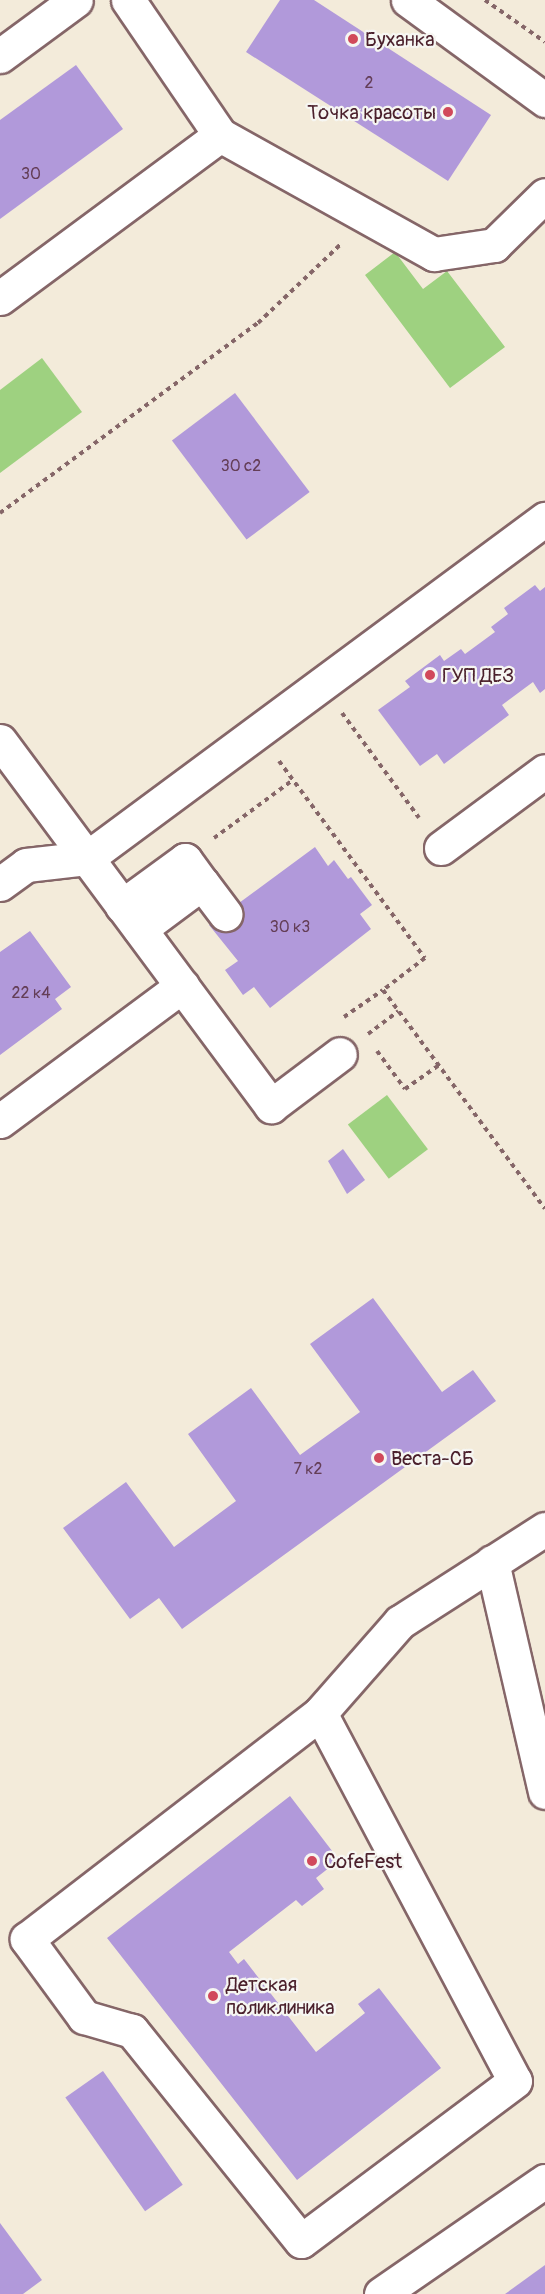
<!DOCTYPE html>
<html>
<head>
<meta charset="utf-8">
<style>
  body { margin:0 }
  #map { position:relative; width:545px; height:2294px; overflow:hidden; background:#f3ebda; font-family:Pangolin,sans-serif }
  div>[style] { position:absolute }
  .green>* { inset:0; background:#9ed180; transform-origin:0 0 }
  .building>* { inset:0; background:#b199da; transform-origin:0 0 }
  .path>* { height:4px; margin-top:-2px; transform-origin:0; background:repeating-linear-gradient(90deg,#856668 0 4.5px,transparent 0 9px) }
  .roads { filter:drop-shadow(2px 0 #856668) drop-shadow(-2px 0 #856668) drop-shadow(0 2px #856668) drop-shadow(0 -2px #856668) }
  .minor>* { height:33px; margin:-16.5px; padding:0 16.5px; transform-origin:16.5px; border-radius:16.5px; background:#fff }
  .dots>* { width:16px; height:16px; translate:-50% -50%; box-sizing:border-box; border:3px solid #f6f6f2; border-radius:50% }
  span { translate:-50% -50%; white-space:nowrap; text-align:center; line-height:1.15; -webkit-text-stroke:4.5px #f6f6f2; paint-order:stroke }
  .number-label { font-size:16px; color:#643e57 }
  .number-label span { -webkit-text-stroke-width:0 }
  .poi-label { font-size:20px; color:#4a1f2b }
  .left { translate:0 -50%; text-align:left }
  .right { translate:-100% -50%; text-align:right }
</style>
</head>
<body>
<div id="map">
  <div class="green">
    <div style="clip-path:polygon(395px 252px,423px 289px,447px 271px,505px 347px,450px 388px,365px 275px)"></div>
    <div style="clip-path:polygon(42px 358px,82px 412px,0 473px,0 390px)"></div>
    <div style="left:387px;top:1095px;width:68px;height:49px;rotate:53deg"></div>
  </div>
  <div class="building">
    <div style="clip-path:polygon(280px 0,314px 0,491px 115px,448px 181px,246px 52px)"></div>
    <div style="clip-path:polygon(76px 65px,123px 129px,0 219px,0 120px)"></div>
    <div style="left:235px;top:393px;width:124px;height:79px;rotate:53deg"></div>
    <div style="clip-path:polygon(535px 585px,540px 591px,545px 587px,545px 689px,540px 693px,533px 682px,502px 705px,509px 715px,497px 724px,444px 764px,437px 754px,420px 766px,378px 710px,410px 687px,405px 681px,440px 655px,444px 661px,461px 649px,465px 654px,495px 632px,491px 627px,508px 614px,504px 608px)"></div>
    <div style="clip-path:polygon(315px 847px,328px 866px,334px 860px,348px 879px,351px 877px,372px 905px,360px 914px,371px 929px,270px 1008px,254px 987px,243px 995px,225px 970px,238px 961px,209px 925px)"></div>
    <div style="clip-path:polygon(30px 931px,71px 987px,55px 999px,62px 1009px,0 1055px,0 952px)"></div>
    <div style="clip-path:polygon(343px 1149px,365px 1180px,347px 1194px,328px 1161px)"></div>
    <div style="clip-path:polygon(373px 1298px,442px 1392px,473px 1370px,496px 1401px,182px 1629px,159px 1598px,130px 1619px,63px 1528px,126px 1482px,174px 1547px,236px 1501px,188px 1434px,251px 1388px,300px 1455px,360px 1412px,310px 1344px)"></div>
    <div style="clip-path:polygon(290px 1796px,339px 1860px,316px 1878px,324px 1889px,302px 1906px,296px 1900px,229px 1952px,238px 1964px,244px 1959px,316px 2052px,365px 2013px,358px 2004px,379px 1988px,441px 2068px,297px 2180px,107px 1938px)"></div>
    <div style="left:103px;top:2071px;width:139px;height:46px;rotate:55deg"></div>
    <div style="clip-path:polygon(0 2223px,42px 2280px,23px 2294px,0 2294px)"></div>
    <div style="clip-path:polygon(545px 2265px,545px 2294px,505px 2294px)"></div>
  </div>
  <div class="path">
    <div style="left:485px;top:0;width:73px;rotate:35deg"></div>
    <div style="left:0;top:513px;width:320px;rotate:-36.4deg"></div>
    <div style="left:258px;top:323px;width:113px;rotate:-43.6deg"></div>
    <div style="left:342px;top:713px;width:130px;rotate:53.7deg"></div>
    <div style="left:279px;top:761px;width:245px;rotate:53.5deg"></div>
    <div style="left:425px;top:958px;width:53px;rotate:142.7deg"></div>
    <div style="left:383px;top:990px;width:272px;rotate:53.5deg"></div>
    <div style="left:214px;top:838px;width:98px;rotate:-36.3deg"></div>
    <div style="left:344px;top:1017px;width:47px;rotate:-34.7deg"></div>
    <div style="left:368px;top:1034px;width:38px;rotate:-37deg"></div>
    <div style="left:377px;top:1051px;width:47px;rotate:53.6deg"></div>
    <div style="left:405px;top:1089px;width:42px;rotate:-35.2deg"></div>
  </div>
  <div class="roads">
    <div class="minor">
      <div style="left:128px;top:0;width:163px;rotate:55.7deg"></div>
      <div style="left:220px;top:135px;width:245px;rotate:29.1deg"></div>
      <div style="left:434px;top:254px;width:61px;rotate:-8.5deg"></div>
      <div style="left:494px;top:245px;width:71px;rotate:-44.4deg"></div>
      <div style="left:408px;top:0;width:170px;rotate:36.1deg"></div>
      <div style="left:0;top:56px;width:94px;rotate:-36.4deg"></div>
      <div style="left:0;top:298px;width:274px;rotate:-36.5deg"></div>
      <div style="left:0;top:741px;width:455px;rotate:53.4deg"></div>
      <div style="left:271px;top:1106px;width:86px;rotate:-37deg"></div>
      <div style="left:441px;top:848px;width:129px;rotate:-36.5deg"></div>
      <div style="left:0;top:884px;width:32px;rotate:-36deg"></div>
      <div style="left:26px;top:865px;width:61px;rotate:-6.5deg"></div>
      <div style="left:87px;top:858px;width:570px;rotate:-36.51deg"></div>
      <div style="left:122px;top:906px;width:78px;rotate:-36.1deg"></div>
      <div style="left:185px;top:860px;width:29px;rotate:54deg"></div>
      <div style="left:140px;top:929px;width:77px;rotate:-36.6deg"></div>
      <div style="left:202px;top:883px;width:39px;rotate:53deg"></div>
      <div style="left:0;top:1121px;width:227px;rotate:-36.6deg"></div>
      <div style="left:492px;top:1562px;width:236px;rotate:77deg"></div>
      <div style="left:320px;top:1713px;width:416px;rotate:62.1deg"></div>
      <div style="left:515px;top:2081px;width:267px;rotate:143.2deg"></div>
      <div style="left:301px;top:2241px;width:270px;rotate:-128.8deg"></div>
      <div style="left:132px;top:2031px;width:50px;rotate:-163.7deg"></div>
      <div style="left:84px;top:2017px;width:97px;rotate:-126.2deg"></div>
      <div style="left:27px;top:1939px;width:370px;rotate:-37.6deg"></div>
      <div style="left:320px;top:1713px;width:121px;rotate:-48.7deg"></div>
      <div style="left:400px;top:1622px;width:172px;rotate:-32.7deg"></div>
      <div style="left:381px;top:2294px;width:199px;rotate:-34.6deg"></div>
    </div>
  </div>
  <div class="dots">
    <div style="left:353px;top:39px;background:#d1495b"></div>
    <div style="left:448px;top:112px;background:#d1495b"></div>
    <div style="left:430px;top:675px;background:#d1495b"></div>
    <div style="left:379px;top:1458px;background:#d1495b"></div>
    <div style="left:312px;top:1861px;background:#d1495b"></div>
    <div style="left:213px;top:1996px;background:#d1495b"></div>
  </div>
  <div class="number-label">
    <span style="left:369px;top:83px">2</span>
    <span style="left:31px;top:174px">30</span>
    <span style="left:241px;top:466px">30 c2</span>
    <span style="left:290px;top:927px">30 к3</span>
    <span style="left:31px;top:993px">22 к4</span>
    <span style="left:308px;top:1469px">7 к2</span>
  </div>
  <div class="poi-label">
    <span class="left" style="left:365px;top:39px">Буханка</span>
    <span class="right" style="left:436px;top:112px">Точка красоты</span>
    <span class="left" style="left:442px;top:675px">ГУП ДЕЗ</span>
    <span class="left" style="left:391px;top:1458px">Веста-СБ</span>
    <span class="left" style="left:324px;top:1861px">CofeFest</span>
    <span class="left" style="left:226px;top:1996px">Детская<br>поликлиника</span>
  </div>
</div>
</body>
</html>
